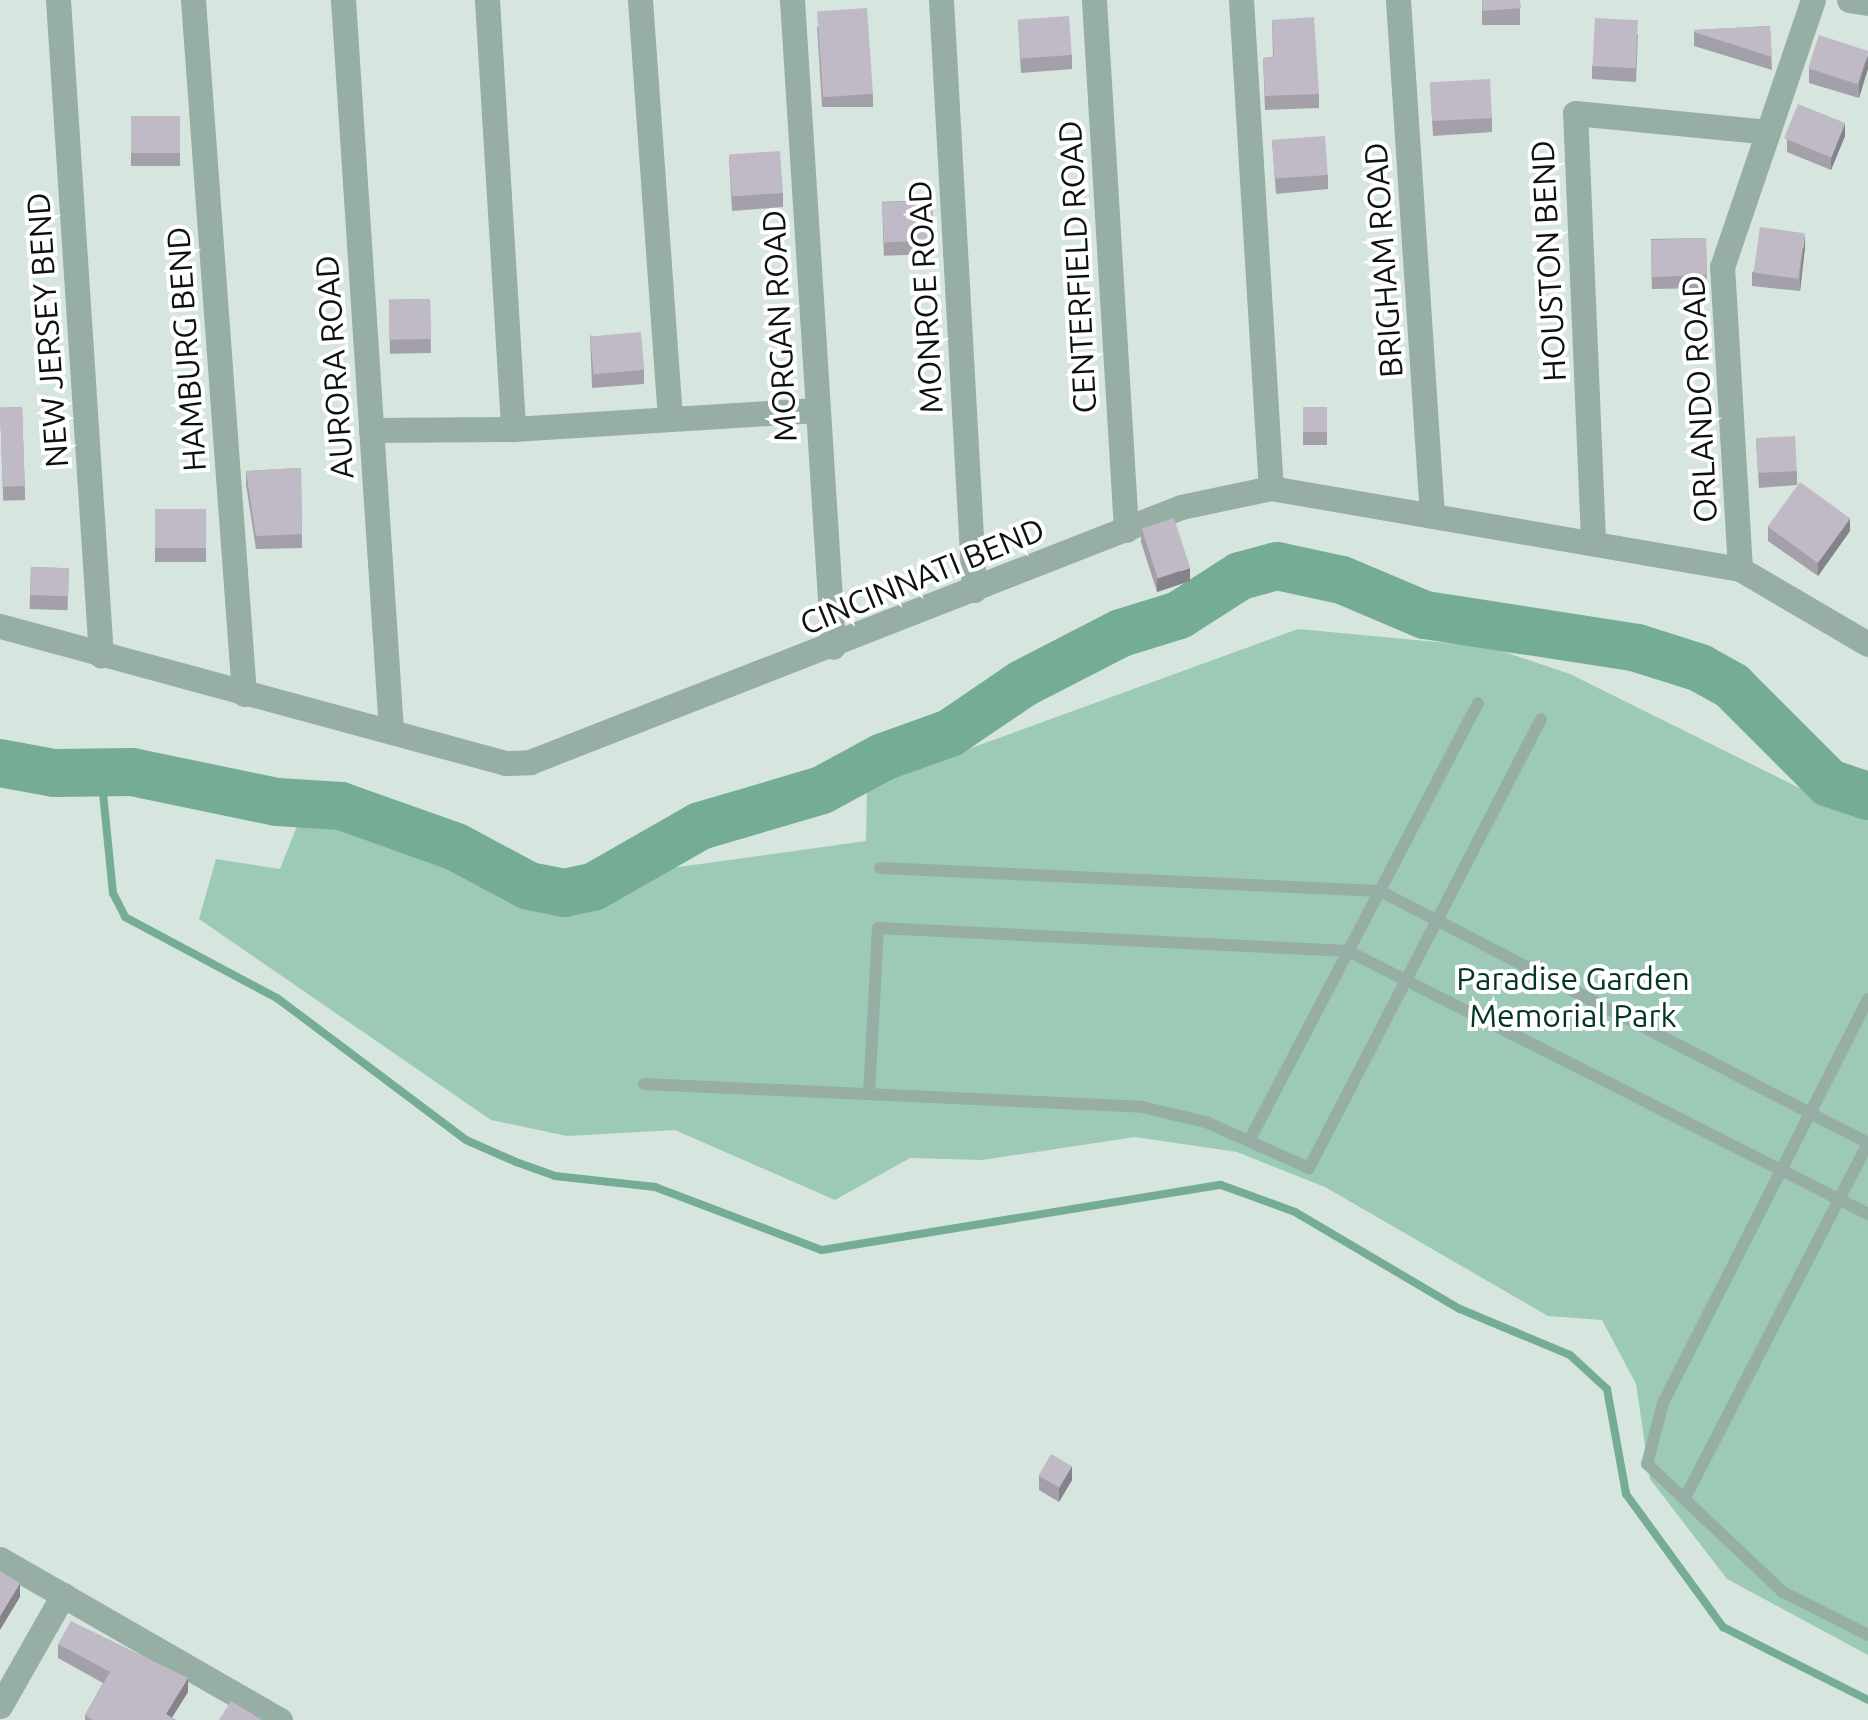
<!DOCTYPE html>
<html>
<head>
<meta charset="utf-8">
<style>
  body { margin:0 }
  #map { position:relative; width:1868px; height:1720px; overflow:hidden; background:#d7e5df; font-family:Ubuntu,sans-serif }
  div>[style] { position:absolute }
  .green>* { inset:0; background:#9dcab7 }
  .stream>* { height:8px; margin:-4px; padding:0 4px; transform-origin:4px; border-radius:4px; background:#75ac96 }
  .river>* { height:48px; margin:-24px; padding:0 24px; transform-origin:24px; border-radius:24px; background:#75ac96 }
  .lane>* { height:12px; margin:-6px; padding:0 6px; transform-origin:6px; border-radius:6px; background:#96aea4 }
  .street>* { height:25px; margin:-12.5px; padding:0 12.5px; transform-origin:12.5px; border-radius:12.5px; background:#96aea4 }
  .wall>* { inset:0; background:#a4a0a9; transform-origin:0 0 }
  .shaded-wall>* { inset:0; background:#86828a }
  .building>* { inset:0; background:#bfbac5; transform-origin:0 0 }
  span { translate:-50% -50%; white-space:nowrap; text-align:center; line-height:1.15; -webkit-text-stroke:8px #fff; paint-order:stroke }
  .street-label { font-size:32px; color:#0d1210 }
  .park-label { font-size:32px; color:#033627 }
</style>
</head>
<body>
<div id="map">
  <div class="green">
    <div style="clip-path:polygon(1298px 629px,1490px 647px,1570px 674px,1848px 812px,1868px 815px,1868px 1655px,1727px 1579px,1650px 1479px,1636px 1384px,1602px 1320px,1548px 1316px,1325px 1187px,1237px 1152px,1135px 1137px,982px 1160px,910px 1158px,835px 1200px,675px 1130px,567px 1136px,491px 1120px,199px 919px,216px 859px,280px 869px,301px 816px,472px 858px,553px 912px,590px 910px,664px 869px,866px 841px,867px 786px)"></div>
  </div>
  <div class="stream">
    <div style="left:101px;top:773px;width:121px;rotate:84.3deg"></div>
    <div style="left:113px;top:893px;width:27px;rotate:63deg"></div>
    <div style="left:125px;top:917px;width:172px;rotate:28.1deg"></div>
    <div style="left:277px;top:998px;width:236px;rotate:36.9deg"></div>
    <div style="left:466px;top:1140px;width:55px;rotate:23.7deg"></div>
    <div style="left:516px;top:1162px;width:41px;rotate:19.7deg"></div>
    <div style="left:555px;top:1176px;width:101px;rotate:6.3deg"></div>
    <div style="left:655px;top:1187px;width:178px;rotate:20.7deg"></div>
    <div style="left:822px;top:1250px;width:404px;rotate:-9.3deg"></div>
    <div style="left:1221px;top:1185px;width:79px;rotate:20deg"></div>
    <div style="left:1295px;top:1212px;width:191px;rotate:30.5deg"></div>
    <div style="left:1460px;top:1309px;width:119px;rotate:22.7deg"></div>
    <div style="left:1570px;top:1355px;width:50px;rotate:42.6deg"></div>
    <div style="left:1607px;top:1389px;width:107px;rotate:79.7deg"></div>
    <div style="left:1626px;top:1494px;width:165px;rotate:53.9deg"></div>
    <div style="left:1723px;top:1627px;width:162px;rotate:26.7deg"></div>
  </div>
  <div class="river">
    <div style="left:0;top:763px;width:55px;rotate:10.5deg"></div>
    <div style="left:54px;top:773px;width:78px;rotate:-0.7deg"></div>
    <div style="left:132px;top:772px;width:148px;rotate:11.7deg"></div>
    <div style="left:277px;top:802px;width:64px;rotate:3.6deg"></div>
    <div style="left:341px;top:806px;width:122px;rotate:19.6deg"></div>
    <div style="left:456px;top:847px;width:83px;rotate:28.1deg"></div>
    <div style="left:529px;top:886px;width:36px;rotate:11deg"></div>
    <div style="left:564px;top:893px;width:30px;rotate:-12deg"></div>
    <div style="left:593px;top:887px;width:123px;rotate:-29.7deg"></div>
    <div style="left:700px;top:826px;width:127px;rotate:-16.4deg"></div>
    <div style="left:822px;top:790px;width:69px;rotate:-28.4deg"></div>
    <div style="left:883px;top:757px;width:71px;rotate:-19.7deg"></div>
    <div style="left:950px;top:733px;width:87px;rotate:-34.2deg"></div>
    <div style="left:1022px;top:684px;width:111px;rotate:-27.3deg"></div>
    <div style="left:1121px;top:633px;width:61px;rotate:-17.2deg"></div>
    <div style="left:1179px;top:615px;width:72px;rotate:-32.6deg"></div>
    <div style="left:1240px;top:576px;width:38px;rotate:-15deg"></div>
    <div style="left:1277px;top:566px;width:66px;rotate:12.2deg"></div>
    <div style="left:1342px;top:580px;width:90px;rotate:22.9deg"></div>
    <div style="left:1425px;top:615px;width:215px;rotate:8.8deg"></div>
    <div style="left:1637px;top:648px;width:66px;rotate:17.6deg"></div>
    <div style="left:1700px;top:668px;width:37px;rotate:29deg"></div>
    <div style="left:1732px;top:686px;width:137px;rotate:45deg"></div>
    <div style="left:1829px;top:783px;width:41px;rotate:18.4deg"></div>
  </div>
  <div class="lane">
    <div style="left:880px;top:868px;width:501px;rotate:2.63deg"></div>
    <div style="left:1380px;top:891px;width:549px;rotate:27.31deg"></div>
    <div style="left:1868px;top:999px;width:453px;rotate:116.9deg"></div>
    <div style="left:1663px;top:1403px;width:63px;rotate:104.7deg"></div>
    <div style="left:1647px;top:1464px;width:187px;rotate:43.3deg"></div>
    <div style="left:1783px;top:1592px;width:95px;rotate:26.8deg"></div>
    <div style="left:644px;top:1084px;width:499px;rotate:2.6deg"></div>
    <div style="left:1142px;top:1107px;width:66px;rotate:13.2deg"></div>
    <div style="left:1206px;top:1122px;width:113px;rotate:24.1deg"></div>
    <div style="left:1309px;top:1168px;width:505px;rotate:-62.67deg"></div>
    <div style="left:869px;top:1094px;width:166px;rotate:-86.9deg"></div>
    <div style="left:878px;top:928px;width:471px;rotate:2.8deg"></div>
    <div style="left:1348px;top:951px;width:583px;rotate:26.83deg"></div>
    <div style="left:1249px;top:1141px;width:494px;rotate:-62.4deg"></div>
    <div style="left:1686px;top:1496px;width:396px;rotate:-62.7deg"></div>
  </div>
  <div class="street">
    <div style="left:58px;top:0;width:657px;rotate:86.25deg"></div>
    <div style="left:193px;top:0;width:696px;rotate:85.8deg"></div>
    <div style="left:343px;top:0;width:733px;rotate:86.24deg"></div>
    <div style="left:487px;top:0;width:430px;rotate:86.5deg"></div>
    <div style="left:640px;top:0;width:420px;rotate:85.9deg"></div>
    <div style="left:792px;top:0;width:648px;rotate:86.37deg"></div>
    <div style="left:941px;top:0;width:591px;rotate:86.8deg"></div>
    <div style="left:1094px;top:0;width:531px;rotate:86.54deg"></div>
    <div style="left:1241px;top:0;width:489px;rotate:86.5deg"></div>
    <div style="left:1398px;top:0;width:517px;rotate:86.23deg"></div>
    <div style="left:1849px;top:0;width:19px;rotate:9deg"></div>
    <div style="left:371px;top:430px;width:142px;rotate:-0.4deg"></div>
    <div style="left:513px;top:429px;width:304px;rotate:-3.6deg"></div>
    <div style="left:1593px;top:540px;width:427px;rotate:-92.4deg"></div>
    <div style="left:1575px;top:113px;width:194px;rotate:5.6deg"></div>
    <div style="left:1740px;top:569px;width:303px;rotate:-93.4deg"></div>
    <div style="left:1722px;top:267px;width:282px;rotate:-71.2deg"></div>
    <div style="left:0;top:626px;width:524px;rotate:15.15deg"></div>
    <div style="left:506px;top:763px;width:24px;rotate:-2deg"></div>
    <div style="left:530px;top:762px;width:699px;rotate:-21.39deg"></div>
    <div style="left:1181px;top:507px;width:92px;rotate:-11.9deg"></div>
    <div style="left:1271px;top:488px;width:476px;rotate:9.8deg"></div>
    <div style="left:1740px;top:569px;width:148px;rotate:30.4deg"></div>
    <div style="left:0;top:1559px;width:323px;rotate:29.9deg"></div>
    <div style="left:0;top:1706px;width:128px;rotate:-60.4deg"></div>
  </div>
  <div class="wall">
    <div style="left:1482px;top:0;width:38px;height:25px"></div>
    <div style="clip-path:polygon(1018px 20px,1072px 55px,1072px 69px,1021px 73px)"></div>
    <div style="clip-path:polygon(1272px 20px,1319px 94px,1319px 108px,1265px 110px,1263px 58px,1273px 57px)"></div>
    <div style="clip-path:polygon(817px 26px,873px 94px,873px 107px,822px 107px)"></div>
    <div style="clip-path:polygon(1770px 26px,1772px 70px,1694px 46px,1694px 30px)"></div>
    <div style="clip-path:polygon(1638px 34px,1636px 82px,1592px 79px,1592px 66px)"></div>
    <div style="clip-path:polygon(1868px 51px,1859px 98px,1809px 83px,1809px 69px)"></div>
    <div style="clip-path:polygon(1430px 83px,1492px 118px,1492px 132px,1433px 136px)"></div>
    <div style="left:131px;top:116px;width:49px;height:50px"></div>
    <div style="clip-path:polygon(1845px 136px,1831px 170px,1787px 152px,1787px 139px)"></div>
    <div style="clip-path:polygon(1272px 141px,1328px 175px,1328px 189px,1276px 194px)"></div>
    <div style="clip-path:polygon(729px 156px,783px 193px,783px 207px,732px 211px)"></div>
    <div style="left:932px;top:200px;width:54px;height:50px;rotate:88deg"></div>
    <div style="left:1706px;top:238px;width:50px;height:55px;rotate:89deg"></div>
    <div style="clip-path:polygon(1805px 247px,1800px 291px,1752px 286px,1752px 272px)"></div>
    <div style="left:430px;top:299px;width:54px;height:41px;rotate:89deg"></div>
    <div style="clip-path:polygon(590px 335px,644px 370px,644px 384px,592px 388px)"></div>
    <div style="left:22px;top:407px;width:93px;height:22px;rotate:88deg"></div>
    <div style="left:1303px;top:407px;width:24px;height:38px"></div>
    <div style="clip-path:polygon(1756px 439px,1797px 471px,1797px 485px,1759px 488px)"></div>
    <div style="clip-path:polygon(301px 468px,302px 548px,256px 549px,246px 485px,246px 471px)"></div>
    <div style="left:155px;top:509px;width:51px;height:53px"></div>
    <div style="clip-path:polygon(1768px 527px,1850px 531px,1818px 576px,1768px 541px)"></div>
    <div style="clip-path:polygon(1141px 528px,1190px 581px,1157px 592px,1141px 542px)"></div>
    <div style="left:31px;top:567px;width:38px;height:42px;rotate:2deg"></div>
    <div style="clip-path:polygon(1039px 1476px,1072px 1480px,1059px 1502px,1039px 1490px)"></div>
    <div style="clip-path:polygon(58px 1644px,188px 1692px,172px 1718px,176px 1720px,85px 1720px,85px 1715px,103px 1683px,58px 1658px)"></div>
  </div>
  <div class="shaded-wall">
    <div style="clip-path:polygon(1868px 55px,1868px 69px,1859px 98px,1859px 84px)"></div>
    <div style="clip-path:polygon(1845px 123px,1845px 136px,1831px 170px,1831px 157px)"></div>
    <div style="clip-path:polygon(1805px 233px,1805px 247px,1800px 291px,1800px 277px)"></div>
    <div style="clip-path:polygon(1850px 518px,1850px 531px,1818px 576px,1818px 563px)"></div>
    <div style="clip-path:polygon(1190px 568px,1190px 581px,1157px 592px,1157px 579px)"></div>
    <div style="clip-path:polygon(1072px 1466px,1072px 1480px,1059px 1502px,1059px 1488px)"></div>
    <div style="clip-path:polygon(20px 1583px,20px 1597px,0 1630px,0 1616px)"></div>
    <div style="clip-path:polygon(188px 1678px,188px 1692px,170px 1720px,166px 1714px)"></div>
  </div>
  <div class="building">
    <div style="clip-path:polygon(1482px 0,1520px 0,1521px 8px,1483px 11px)"></div>
    <div style="left:867px;top:8px;width:86px;height:50px;rotate:86deg"></div>
    <div style="left:1069px;top:16px;width:39px;height:51px;rotate:86deg"></div>
    <div style="clip-path:polygon(1314px 17px,1319px 94px,1265px 96px,1263px 58px,1274px 57px,1272px 20px)"></div>
    <div style="left:1595px;top:18px;width:43px;height:48px;rotate:3deg"></div>
    <div style="clip-path:polygon(1770px 26px,1772px 57px,1694px 32px,1694px 30px)"></div>
    <div style="left:1819px;top:35px;width:52px;height:35px;rotate:18deg"></div>
    <div style="left:1490px;top:79px;width:39px;height:60px;rotate:87deg"></div>
    <div style="left:1798px;top:104px;width:51px;height:37px;rotate:22deg"></div>
    <div style="left:131px;top:116px;width:49px;height:37px"></div>
    <div style="left:1325px;top:136px;width:39px;height:53px;rotate:86deg"></div>
    <div style="left:780px;top:151px;width:42px;height:51px;rotate:86deg"></div>
    <div style="left:932px;top:200px;width:40px;height:50px;rotate:87deg"></div>
    <div style="left:1760px;top:227px;width:45px;height:46px;rotate:8deg"></div>
    <div style="left:1706px;top:238px;width:37px;height:55px;rotate:88deg"></div>
    <div style="left:430px;top:299px;width:40px;height:41px;rotate:89deg"></div>
    <div style="left:641px;top:332px;width:38px;height:51px;rotate:85deg"></div>
    <div style="left:22px;top:407px;width:79px;height:22px;rotate:88deg"></div>
    <div style="left:1303px;top:407px;width:24px;height:25px"></div>
    <div style="left:1795px;top:436px;width:35px;height:39px;rotate:87deg"></div>
    <div style="clip-path:polygon(301px 468px,302px 534px,256px 536px,246px 471px)"></div>
    <div style="left:1800px;top:482px;width:62px;height:55px;rotate:36deg"></div>
    <div style="left:155px;top:509px;width:51px;height:39px"></div>
    <div style="left:1174px;top:518px;width:52px;height:34px;rotate:72deg"></div>
    <div style="left:31px;top:567px;width:38px;height:28px;rotate:2deg"></div>
    <div style="left:1051px;top:1454px;width:24px;height:25px;rotate:30deg"></div>
    <div style="clip-path:polygon(0 1571px,20px 1583px,0 1616px)"></div>
    <div style="clip-path:polygon(71px 1621px,188px 1678px,166px 1714px,176px 1720px,93px 1720px,85px 1715px,110px 1672px,58px 1644px)"></div>
    <div style="clip-path:polygon(231px 1701px,262px 1720px,219px 1720px)"></div>
  </div>
  <div class="street-label">
    <span style="left:1383px;top:260px;rotate:-94deg">BRIGHAM ROAD</span>
    <span style="left:1548px;top:261px;rotate:-93deg">HOUSTON BEND</span>
    <span style="left:1077px;top:267px;rotate:-93deg">CENTERFIELD ROAD</span>
    <span style="left:925px;top:297px;rotate:-93deg">MONROE ROAD</span>
    <span style="left:779px;top:326px;rotate:-93deg">MORGAN ROAD</span>
    <span style="left:47px;top:330px;rotate:-94deg">NEW JERSEY BEND</span>
    <span style="left:186px;top:349px;rotate:-94deg">HAMBURG BEND</span>
    <span style="left:334px;top:367px;rotate:-94deg">AURORA ROAD</span>
    <span style="left:1699px;top:399px;rotate:-93deg">ORLANDO ROAD</span>
    <span style="left:922px;top:576px;rotate:-22deg">CINCINNATI BEND</span>
  </div>
  <div class="park-label">
    <span style="left:1573px;top:997px">Paradise Garden<br>Memorial Park</span>
  </div>
</div>
</body>
</html>
